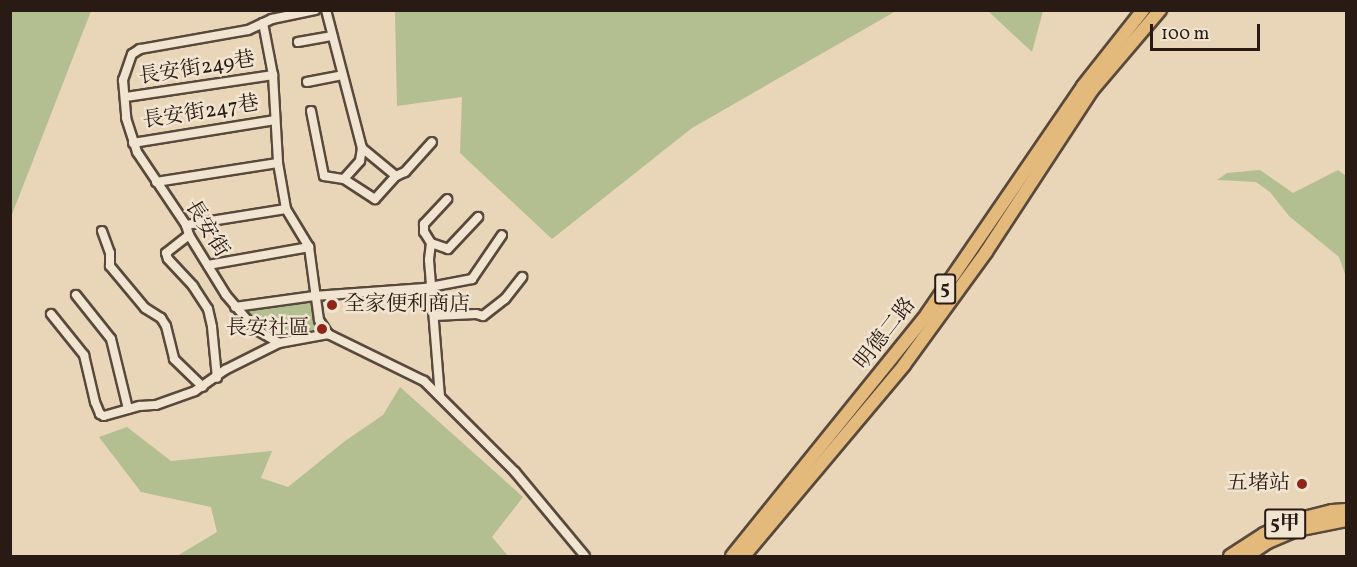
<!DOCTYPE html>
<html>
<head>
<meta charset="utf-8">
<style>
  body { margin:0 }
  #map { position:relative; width:1357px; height:567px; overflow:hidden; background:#e9d5b7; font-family:Vollkorn,"Noto Serif TC",serif }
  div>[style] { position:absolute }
  .green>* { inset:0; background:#b3be91 }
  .roads { filter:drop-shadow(2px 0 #59493c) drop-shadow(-2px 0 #59493c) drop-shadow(0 2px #59493c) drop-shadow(0 -2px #59493c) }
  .street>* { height:8px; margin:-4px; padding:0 4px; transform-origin:4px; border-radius:4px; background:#f1e4d0 }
  .primary>* { height:12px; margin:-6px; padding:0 6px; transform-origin:6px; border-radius:6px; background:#e4ba7c }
  .dots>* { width:16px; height:16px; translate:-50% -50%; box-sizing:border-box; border:3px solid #f1e4d0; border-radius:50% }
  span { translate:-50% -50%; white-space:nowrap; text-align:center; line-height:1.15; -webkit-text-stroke:5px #f1e4d0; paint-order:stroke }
  .shield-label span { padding:2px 4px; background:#f1e4d0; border:2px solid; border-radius:4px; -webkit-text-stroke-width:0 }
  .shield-label { font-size:20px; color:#291a13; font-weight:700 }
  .street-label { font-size:21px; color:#291a13 }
  .poi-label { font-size:21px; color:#291a13 }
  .left { translate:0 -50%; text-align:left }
  .right { translate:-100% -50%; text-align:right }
  .frame { position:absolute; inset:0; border:12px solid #291a13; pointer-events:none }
  .scale { position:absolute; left:1150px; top:24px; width:110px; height:27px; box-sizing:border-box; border:3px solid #291a13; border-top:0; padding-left:8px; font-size:18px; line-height:21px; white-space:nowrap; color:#291a13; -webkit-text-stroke:4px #f1e4d0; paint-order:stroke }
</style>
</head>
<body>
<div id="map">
  <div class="green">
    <div style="clip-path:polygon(11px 10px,91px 11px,11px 217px,10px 11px)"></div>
    <div style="clip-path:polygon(395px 11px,395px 10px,896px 11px,692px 128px,552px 239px,460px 153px,462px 97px,397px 106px)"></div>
    <div style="clip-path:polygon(988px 11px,1043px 11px,1032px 52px)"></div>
    <div style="clip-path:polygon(1260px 170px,1293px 193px,1338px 170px,1346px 176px,1346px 277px,1339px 257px,1289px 216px,1270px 192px,1256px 182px,1217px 180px,1227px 173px)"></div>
    <div style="clip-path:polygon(314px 301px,320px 332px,280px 339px,245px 311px)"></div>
    <div style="clip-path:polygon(400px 387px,523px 497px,492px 537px,508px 556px,177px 556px,217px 532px,211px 507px,141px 492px,99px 437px,127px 427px,171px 461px,272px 451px,261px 478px,288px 487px,345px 441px,383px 415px)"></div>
  </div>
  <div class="roads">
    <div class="street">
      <div style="left:315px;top:10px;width:44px;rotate:168.2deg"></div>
      <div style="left:272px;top:19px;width:26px;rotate:155deg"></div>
      <div style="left:248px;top:30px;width:110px;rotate:170deg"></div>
      <div style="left:140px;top:49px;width:9px;rotate:148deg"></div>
      <div style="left:132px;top:54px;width:28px;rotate:109deg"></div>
      <div style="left:123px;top:80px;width:38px;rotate:85deg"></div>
      <div style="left:126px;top:118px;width:36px;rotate:72deg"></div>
      <div style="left:137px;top:152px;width:88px;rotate:56.1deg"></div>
      <div style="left:186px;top:225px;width:10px;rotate:73deg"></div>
      <div style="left:189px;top:235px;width:70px;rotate:58.3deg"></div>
      <div style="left:226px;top:295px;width:45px;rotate:49.5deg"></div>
      <div style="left:255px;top:329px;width:28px;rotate:30deg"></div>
      <div style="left:279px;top:343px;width:50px;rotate:-10.4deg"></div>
      <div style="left:328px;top:334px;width:107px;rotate:26.1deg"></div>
      <div style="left:424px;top:381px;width:129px;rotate:45deg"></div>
      <div style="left:515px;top:472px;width:109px;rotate:50.2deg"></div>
      <div style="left:326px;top:10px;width:143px;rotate:75.4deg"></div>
      <div style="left:362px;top:148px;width:44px;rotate:39.5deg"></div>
      <div style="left:263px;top:23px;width:53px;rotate:79.1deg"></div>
      <div style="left:273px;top:75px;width:88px;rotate:86.7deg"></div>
      <div style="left:278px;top:163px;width:47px;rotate:80.1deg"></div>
      <div style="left:286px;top:209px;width:44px;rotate:58.8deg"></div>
      <div style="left:309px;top:247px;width:74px;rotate:82.2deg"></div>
      <div style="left:319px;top:320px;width:17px;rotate:57deg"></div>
      <div style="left:298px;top:42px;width:35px;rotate:-10deg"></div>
      <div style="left:307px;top:82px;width:36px;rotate:-11deg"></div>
      <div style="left:126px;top:97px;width:149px;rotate:-8.5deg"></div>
      <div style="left:311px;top:111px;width:66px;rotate:78.7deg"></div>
      <div style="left:324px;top:176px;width:20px;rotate:9deg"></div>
      <div style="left:133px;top:143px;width:144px;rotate:-9.2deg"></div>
      <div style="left:362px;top:148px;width:13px;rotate:99deg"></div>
      <div style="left:360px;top:161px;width:24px;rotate:132deg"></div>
      <div style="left:344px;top:179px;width:37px;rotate:33deg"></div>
      <div style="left:375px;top:199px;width:31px;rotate:-48deg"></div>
      <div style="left:396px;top:176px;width:10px;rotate:-24deg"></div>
      <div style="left:405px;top:172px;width:40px;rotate:-48deg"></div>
      <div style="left:156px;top:182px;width:123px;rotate:-8.9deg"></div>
      <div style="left:186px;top:225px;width:101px;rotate:-9.1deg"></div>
      <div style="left:102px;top:231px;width:23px;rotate:70deg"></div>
      <div style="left:110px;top:253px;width:13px;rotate:90deg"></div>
      <div style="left:110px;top:266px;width:55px;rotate:50.2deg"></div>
      <div style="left:145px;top:308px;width:19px;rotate:32deg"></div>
      <div style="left:161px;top:318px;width:9px;rotate:58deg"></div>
      <div style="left:166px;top:326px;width:34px;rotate:76deg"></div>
      <div style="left:174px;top:359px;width:40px;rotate:44deg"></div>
      <div style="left:189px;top:235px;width:29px;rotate:142deg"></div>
      <div style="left:166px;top:253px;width:6px;rotate:72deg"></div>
      <div style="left:168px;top:259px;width:37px;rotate:47deg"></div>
      <div style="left:193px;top:286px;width:27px;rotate:57deg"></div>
      <div style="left:208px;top:309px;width:18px;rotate:77deg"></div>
      <div style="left:212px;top:327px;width:51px;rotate:84.4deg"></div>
      <div style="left:431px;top:243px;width:17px;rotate:97deg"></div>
      <div style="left:429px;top:260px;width:136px;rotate:85.4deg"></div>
      <div style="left:431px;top:243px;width:18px;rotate:19deg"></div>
      <div style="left:448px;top:249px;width:44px;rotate:-46.8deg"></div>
      <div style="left:431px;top:243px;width:13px;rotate:-122deg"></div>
      <div style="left:424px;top:232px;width:8px;rotate:-90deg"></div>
      <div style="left:424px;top:224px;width:34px;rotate:-47deg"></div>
      <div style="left:208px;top:265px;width:103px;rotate:-10.1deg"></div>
      <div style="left:76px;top:295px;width:56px;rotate:51.5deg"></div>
      <div style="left:111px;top:339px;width:72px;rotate:76.3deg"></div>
      <div style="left:235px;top:307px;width:80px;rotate:-7.9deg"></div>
      <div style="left:314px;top:296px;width:111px;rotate:-4.1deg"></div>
      <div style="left:425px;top:288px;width:48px;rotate:-10.8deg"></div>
      <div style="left:472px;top:279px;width:53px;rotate:-55.7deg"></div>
      <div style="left:51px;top:314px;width:53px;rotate:51.2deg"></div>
      <div style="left:84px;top:355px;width:48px;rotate:76.8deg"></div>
      <div style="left:95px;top:402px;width:13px;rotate:67deg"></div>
      <div style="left:100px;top:414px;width:4px;rotate:27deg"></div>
      <div style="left:104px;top:416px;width:37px;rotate:-16deg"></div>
      <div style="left:140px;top:406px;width:16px;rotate:-4deg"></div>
      <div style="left:156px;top:405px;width:41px;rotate:-19.7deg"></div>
      <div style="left:195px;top:391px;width:37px;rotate:-35deg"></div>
      <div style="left:225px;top:370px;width:60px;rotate:-26.6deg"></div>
      <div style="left:434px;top:316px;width:42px;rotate:-2.7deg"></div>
      <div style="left:476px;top:314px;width:7px;rotate:16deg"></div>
      <div style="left:483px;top:316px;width:28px;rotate:-38deg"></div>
      <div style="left:505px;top:299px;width:28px;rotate:-52deg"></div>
    </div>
    <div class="primary">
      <div style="left:732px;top:556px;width:311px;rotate:-51.1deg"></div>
      <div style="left:927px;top:314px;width:276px;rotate:-55.6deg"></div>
      <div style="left:1083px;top:86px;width:97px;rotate:-51.7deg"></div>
      <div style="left:744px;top:556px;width:249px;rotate:-50deg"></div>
      <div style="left:904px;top:365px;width:140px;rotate:-54deg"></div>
      <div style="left:986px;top:252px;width:194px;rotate:-56.8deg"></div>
      <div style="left:1092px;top:90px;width:105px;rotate:-49.6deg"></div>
      <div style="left:1230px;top:556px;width:40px;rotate:-32.9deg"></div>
      <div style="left:1264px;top:534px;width:31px;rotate:-25deg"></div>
      <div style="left:1292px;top:521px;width:41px;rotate:-14deg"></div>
      <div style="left:1332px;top:511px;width:14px;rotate:-4deg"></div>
      <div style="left:1247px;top:556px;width:25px;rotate:-34deg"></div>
      <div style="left:1268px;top:542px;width:30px;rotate:-23deg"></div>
      <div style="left:1296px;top:530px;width:51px;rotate:-11.3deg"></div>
    </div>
  </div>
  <div class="dots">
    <div style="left:332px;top:305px;background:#8f2418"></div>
    <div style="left:322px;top:329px;background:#8f2418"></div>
    <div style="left:1302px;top:484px;background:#8f2418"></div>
  </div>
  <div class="shield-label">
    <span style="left:945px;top:289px">5</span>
    <span style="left:1285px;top:524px">5甲</span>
  </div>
  <div class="street-label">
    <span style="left:197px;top:69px;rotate:-9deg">長安街249巷</span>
    <span style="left:201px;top:113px;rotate:-9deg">長安街247巷</span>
    <span style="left:206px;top:229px;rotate:58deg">長安街</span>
    <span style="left:886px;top:334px;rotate:-52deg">明德二路</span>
  </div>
  <div class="poi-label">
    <span class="left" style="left:344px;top:305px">全家便利商店</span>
    <span class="right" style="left:310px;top:329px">長安社區</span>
    <span class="right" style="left:1290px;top:484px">五堵站</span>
  </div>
  <div class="frame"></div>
  <div class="scale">100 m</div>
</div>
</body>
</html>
